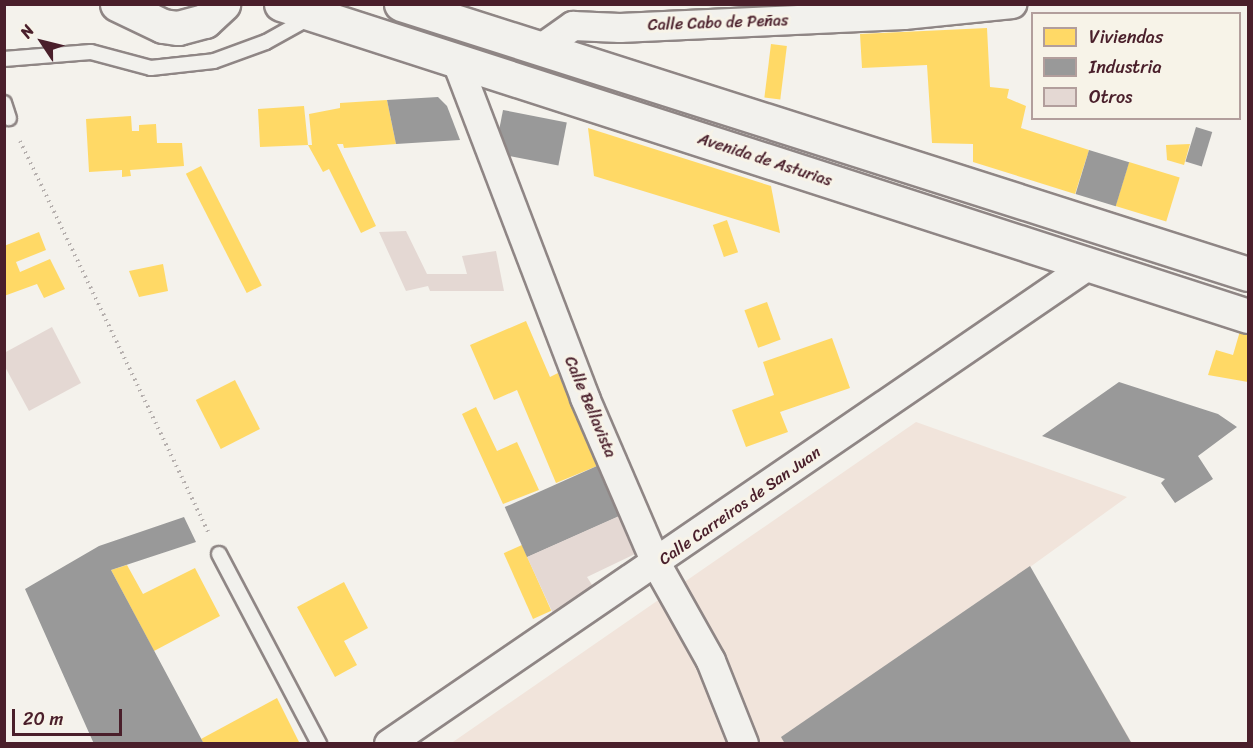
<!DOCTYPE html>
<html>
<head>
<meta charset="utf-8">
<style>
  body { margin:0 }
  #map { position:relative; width:1253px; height:748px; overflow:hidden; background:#f4f2ec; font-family:Sriracha,sans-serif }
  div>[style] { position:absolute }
  .built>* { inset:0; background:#f1e4db }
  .homes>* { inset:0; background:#ffd966; transform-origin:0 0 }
  .industry>* { inset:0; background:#999; transform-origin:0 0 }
  .building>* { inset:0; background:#e4d8d3 }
  .path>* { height:4px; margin-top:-2px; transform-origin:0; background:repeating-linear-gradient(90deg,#b6b0ae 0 1.5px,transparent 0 6px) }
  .roads { filter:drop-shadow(2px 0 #8f8685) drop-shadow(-2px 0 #8f8685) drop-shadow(0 2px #8f8685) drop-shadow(0 -2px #8f8685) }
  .service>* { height:14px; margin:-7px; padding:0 7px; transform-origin:7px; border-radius:7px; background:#f2f1ed }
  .minor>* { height:28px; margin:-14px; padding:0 14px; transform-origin:14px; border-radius:14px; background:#f2f1ed }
  .secondary>* { height:33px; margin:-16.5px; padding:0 16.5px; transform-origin:16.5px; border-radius:16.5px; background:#f2f1ed }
  .trunk>* { height:33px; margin:-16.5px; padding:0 16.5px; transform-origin:16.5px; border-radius:16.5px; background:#f2f1ed }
  span { translate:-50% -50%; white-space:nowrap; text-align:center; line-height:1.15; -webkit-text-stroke:6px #f7f3e8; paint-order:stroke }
  .street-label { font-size:16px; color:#4a1f2b }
  .frame { position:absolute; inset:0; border:6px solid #4a1f2b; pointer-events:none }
  .legend { position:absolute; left:1031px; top:12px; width:210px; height:108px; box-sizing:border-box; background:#f7f3e8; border:2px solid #b29e9c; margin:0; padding:8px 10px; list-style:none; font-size:18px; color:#4a1f2b }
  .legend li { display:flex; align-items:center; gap:12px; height:30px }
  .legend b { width:30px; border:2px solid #b29e9c }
  .north { position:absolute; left:12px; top:12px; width:60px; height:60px; -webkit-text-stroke:4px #f7f3e8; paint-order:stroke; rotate:305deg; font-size:16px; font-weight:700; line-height:24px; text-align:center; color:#4a1f2b }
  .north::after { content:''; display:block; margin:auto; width:21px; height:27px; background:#4a1f2b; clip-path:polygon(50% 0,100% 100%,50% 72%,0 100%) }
  .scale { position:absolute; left:12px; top:709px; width:110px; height:27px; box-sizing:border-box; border:3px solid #4a1f2b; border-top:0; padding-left:8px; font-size:18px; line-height:21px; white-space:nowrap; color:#4a1f2b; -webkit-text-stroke:4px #f7f3e8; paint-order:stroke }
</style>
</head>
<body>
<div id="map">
  <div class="built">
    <div style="clip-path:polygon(916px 422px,1127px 497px,1030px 567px,1132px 743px,450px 744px)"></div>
  </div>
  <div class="homes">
    <div style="clip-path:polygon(987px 28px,990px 87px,1009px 89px,1007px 98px,1026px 106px,1021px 128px,1089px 150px,1075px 194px,973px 162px,973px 144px,932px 143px,927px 65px,862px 68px,860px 34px)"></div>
    <div style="left:771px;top:44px;width:16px;height:54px;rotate:7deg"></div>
    <div style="clip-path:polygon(387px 100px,396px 144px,344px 148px,343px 144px,337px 144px,376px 226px,361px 233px,329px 169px,323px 172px,308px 145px,260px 147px,258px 109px,304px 106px,308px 145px,312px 145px,309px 114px,340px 108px,340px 103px)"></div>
    <div style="clip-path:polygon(131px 116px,132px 131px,139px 131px,139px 125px,156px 124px,157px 143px,182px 143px,184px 166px,130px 170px,131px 176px,122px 177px,122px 170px,89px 172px,86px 119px)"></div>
    <div style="clip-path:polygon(588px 128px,771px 186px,780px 233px,594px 176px)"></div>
    <div style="clip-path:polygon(1190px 144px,1184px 165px,1167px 160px,1166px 145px)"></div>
    <div style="left:1129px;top:162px;width:53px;height:46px;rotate:17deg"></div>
    <div style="left:201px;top:166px;width:134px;height:17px;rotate:63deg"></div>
    <div style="left:727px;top:220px;width:34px;height:15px;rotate:71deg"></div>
    <div style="clip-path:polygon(39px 232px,46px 250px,16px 262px,20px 272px,50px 259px,65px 289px,44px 298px,37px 284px,4px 296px,4px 246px)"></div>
    <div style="clip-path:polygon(163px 264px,168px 291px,139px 297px,129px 271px)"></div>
    <div style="left:767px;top:302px;width:40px;height:24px;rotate:70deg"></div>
    <div style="clip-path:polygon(526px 321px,550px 377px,558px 373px,597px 466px,556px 483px,517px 390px,494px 400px,470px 345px)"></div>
    <div style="clip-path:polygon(1240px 331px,1248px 334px,1248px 382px,1208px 375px,1216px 350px,1233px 355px)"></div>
    <div style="clip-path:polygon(832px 338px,850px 388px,780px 412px,788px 432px,746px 447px,732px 410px,774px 395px,763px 362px)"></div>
    <div style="left:235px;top:380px;width:55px;height:44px;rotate:63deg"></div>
    <div style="clip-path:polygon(476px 407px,497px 451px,517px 442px,539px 490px,503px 504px,462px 414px)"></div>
    <div style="left:522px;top:545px;width:72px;height:20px;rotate:66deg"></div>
    <div style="clip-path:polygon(127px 565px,143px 594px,195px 568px,220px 616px,154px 651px,111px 570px)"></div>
    <div style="clip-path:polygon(344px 582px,368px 628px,344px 641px,357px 665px,335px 677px,297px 607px)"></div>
    <div style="clip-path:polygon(277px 698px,300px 744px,204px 744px,201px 739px)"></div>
  </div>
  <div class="industry">
    <div style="clip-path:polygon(438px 97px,447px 106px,460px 140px,396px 144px,387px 100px)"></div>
    <div style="left:503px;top:110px;width:65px;height:44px;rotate:11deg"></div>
    <div style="left:1196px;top:127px;width:17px;height:36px;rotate:17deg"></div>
    <div style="left:1089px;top:150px;width:42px;height:46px;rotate:17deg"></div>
    <div style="clip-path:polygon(1119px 382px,1218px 414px,1237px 427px,1198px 456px,1213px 479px,1175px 503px,1161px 483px,1165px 479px,1042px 436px)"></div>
    <div style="left:597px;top:466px;width:55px;height:101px;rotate:66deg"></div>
    <div style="clip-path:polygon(184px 517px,196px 542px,111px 570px,204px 744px,94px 744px,25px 589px,99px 546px)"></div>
    <div style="clip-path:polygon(1030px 566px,1132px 744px,785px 744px,781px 737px)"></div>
  </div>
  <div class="building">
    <div style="clip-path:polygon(406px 231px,427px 274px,467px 274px,462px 256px,496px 251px,504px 291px,430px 291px,428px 286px,406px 291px,379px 232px)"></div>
    <div style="clip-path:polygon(52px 327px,81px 383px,29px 411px,4px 365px,4px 353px)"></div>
    <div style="clip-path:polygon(619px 516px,635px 554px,587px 577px,594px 588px,565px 605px,569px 612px,556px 620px,527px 557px)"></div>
  </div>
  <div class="path">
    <div style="left:20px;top:141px;width:434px;rotate:64.3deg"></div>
  </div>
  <div class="roads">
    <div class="service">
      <div style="left:4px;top:59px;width:87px;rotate:-4.6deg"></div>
      <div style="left:91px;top:52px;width:62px;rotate:14.9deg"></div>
      <div style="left:151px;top:68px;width:63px;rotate:-6.3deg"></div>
      <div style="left:214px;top:61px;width:55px;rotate:-20.1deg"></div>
      <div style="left:266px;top:42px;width:51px;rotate:-29.1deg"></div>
      <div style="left:4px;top:103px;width:16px;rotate:72deg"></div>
      <div style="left:219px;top:554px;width:215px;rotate:62.2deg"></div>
    </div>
    <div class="minor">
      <div style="left:539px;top:50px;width:42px;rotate:-35.2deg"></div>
      <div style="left:573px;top:26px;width:47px;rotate:2.4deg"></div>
      <div style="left:620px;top:28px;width:284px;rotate:-2.6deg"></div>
      <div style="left:904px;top:15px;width:109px;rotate:-5.8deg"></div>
      <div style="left:457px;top:62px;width:360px;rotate:69.1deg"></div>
      <div style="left:585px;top:398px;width:180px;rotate:66.7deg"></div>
      <div style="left:656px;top:563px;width:112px;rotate:60.7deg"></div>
      <div style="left:711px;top:661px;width:89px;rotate:68.3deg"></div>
      <div style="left:389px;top:744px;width:848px;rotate:-34.38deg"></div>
    </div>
    <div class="secondary">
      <div style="left:281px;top:4px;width:1016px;rotate:17.88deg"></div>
      <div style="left:401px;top:4px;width:889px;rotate:17.68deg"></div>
    </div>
    <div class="trunk">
      <div style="left:117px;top:4px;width:51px;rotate:25.6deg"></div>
      <div style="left:163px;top:26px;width:15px;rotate:8deg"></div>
      <div style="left:178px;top:28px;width:28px;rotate:-15deg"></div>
      <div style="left:205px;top:21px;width:25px;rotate:-43deg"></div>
    </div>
  </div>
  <div class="street-label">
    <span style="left:718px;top:23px;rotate:-2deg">Calle Cabo de Peñas</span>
    <span style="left:765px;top:160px;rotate:18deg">Avenida de Asturias</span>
    <span style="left:590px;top:407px;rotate:67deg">Calle Bellavista</span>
    <span style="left:740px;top:506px;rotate:-35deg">Calle Carreiros de San Juan</span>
  </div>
  <div class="frame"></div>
  <ul class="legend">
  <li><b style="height:16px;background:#ffd966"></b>Viviendas</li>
  <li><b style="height:16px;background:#999"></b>Industria</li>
  <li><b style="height:16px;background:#e4d8d3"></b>Otros</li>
  </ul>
  <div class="north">N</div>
  <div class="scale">20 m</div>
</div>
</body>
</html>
